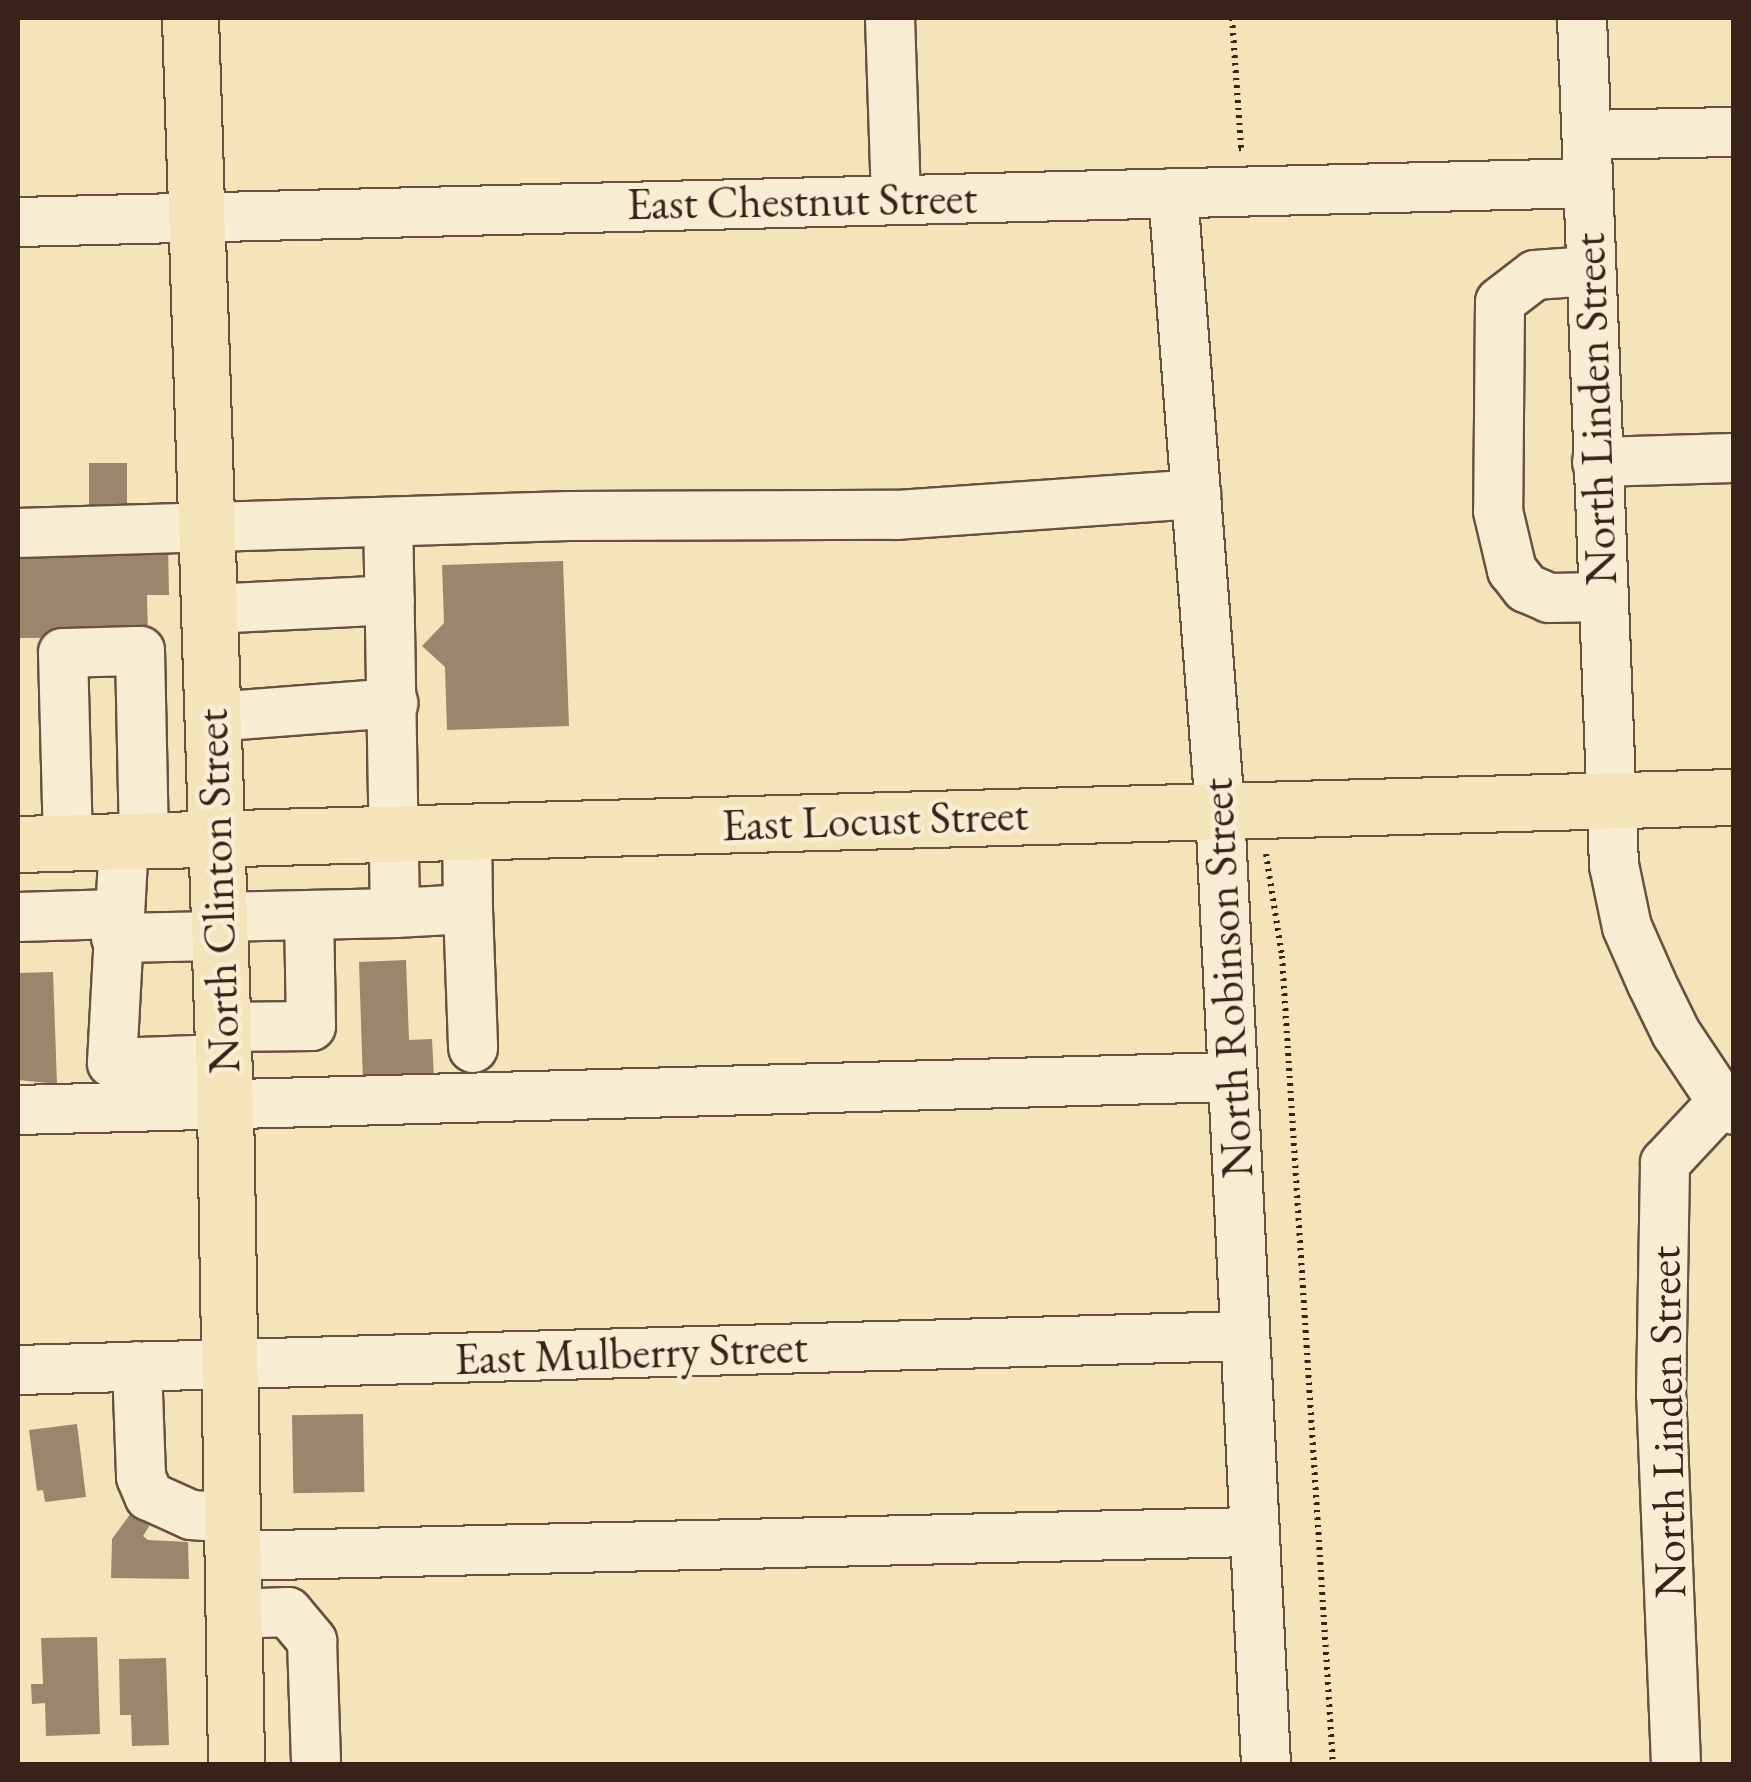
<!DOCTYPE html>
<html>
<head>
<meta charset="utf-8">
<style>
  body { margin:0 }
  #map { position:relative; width:1751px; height:1782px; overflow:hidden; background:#f5e3ba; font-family:"EB Garamond",serif }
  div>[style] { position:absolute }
  .building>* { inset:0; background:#9a866d; transform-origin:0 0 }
  .path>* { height:6px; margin-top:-3px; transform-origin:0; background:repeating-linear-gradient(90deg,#382219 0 2.5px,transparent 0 7.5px) }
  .roads { filter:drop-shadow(2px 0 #675241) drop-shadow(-2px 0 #675241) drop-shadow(0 2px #675241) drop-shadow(0 -2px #675241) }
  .minor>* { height:48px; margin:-24px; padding:0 24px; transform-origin:24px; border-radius:24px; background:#f8edd2 }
  .major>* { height:55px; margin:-27.5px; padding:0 27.5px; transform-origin:27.5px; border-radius:27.5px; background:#f5e3ba }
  span { translate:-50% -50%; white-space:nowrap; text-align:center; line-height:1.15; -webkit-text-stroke:9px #f8edd2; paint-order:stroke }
  .street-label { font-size:45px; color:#382219 }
  .frame { position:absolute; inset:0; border:20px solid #382219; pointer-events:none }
</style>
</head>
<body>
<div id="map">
  <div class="building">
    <div style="left:89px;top:463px;width:38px;height:50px"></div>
    <div style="clip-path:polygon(168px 544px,169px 595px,147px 595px,148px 637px,18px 638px,18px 546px)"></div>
    <div style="clip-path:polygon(563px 561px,569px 726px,447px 730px,445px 667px,422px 646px,444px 623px,442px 565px)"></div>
    <div style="clip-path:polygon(406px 960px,409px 1040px,432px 1039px,434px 1077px,363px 1084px,359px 962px)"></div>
    <div style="clip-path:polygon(53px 972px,57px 1084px,18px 1080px,18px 973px)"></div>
    <div style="left:363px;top:1414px;width:78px;height:71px;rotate:89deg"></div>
    <div style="clip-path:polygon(77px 1424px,86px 1497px,45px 1502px,43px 1490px,37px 1491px,29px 1430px)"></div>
    <div style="clip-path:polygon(134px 1509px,153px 1520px,143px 1536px,148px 1540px,188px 1542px,189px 1579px,111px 1578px,112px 1539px)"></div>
    <div style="clip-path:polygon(97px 1637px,100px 1734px,46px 1736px,45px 1703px,32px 1704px,31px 1684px,43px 1684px,41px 1638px)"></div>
    <div style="clip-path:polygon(166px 1658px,169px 1745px,132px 1746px,131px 1715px,120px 1715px,119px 1659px)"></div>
  </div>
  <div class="path">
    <div style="left:1232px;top:18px;width:130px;rotate:86deg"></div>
    <div style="left:1241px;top:148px;width:7px;rotate:172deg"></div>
    <div style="left:1266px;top:854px;width:103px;rotate:81.1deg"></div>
    <div style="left:1282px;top:956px;width:810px;rotate:86.39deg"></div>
  </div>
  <div class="roads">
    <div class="minor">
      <div style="left:890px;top:18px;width:181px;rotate:88.1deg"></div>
      <div style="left:1582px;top:18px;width:848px;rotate:87.84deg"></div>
      <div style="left:1614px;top:865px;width:63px;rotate:78.2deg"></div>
      <div style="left:1627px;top:927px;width:62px;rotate:66.3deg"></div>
      <div style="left:1652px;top:984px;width:55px;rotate:63.9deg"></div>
      <div style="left:1676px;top:1033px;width:83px;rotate:56.3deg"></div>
      <div style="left:1722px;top:1102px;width:14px;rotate:34deg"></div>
      <div style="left:1587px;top:135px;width:147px;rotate:-1.2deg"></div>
      <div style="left:1173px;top:193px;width:619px;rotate:85.64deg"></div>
      <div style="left:1220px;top:810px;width:955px;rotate:87.24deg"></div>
      <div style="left:18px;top:222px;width:1568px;rotate:-1.42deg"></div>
      <div style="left:1590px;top:271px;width:55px;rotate:175.8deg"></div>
      <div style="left:1535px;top:275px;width:44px;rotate:142.4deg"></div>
      <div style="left:1500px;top:302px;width:209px;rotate:90.5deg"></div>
      <div style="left:1498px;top:511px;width:61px;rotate:76.7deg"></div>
      <div style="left:1512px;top:570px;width:23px;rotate:52deg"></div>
      <div style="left:1526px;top:588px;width:25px;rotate:23deg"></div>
      <div style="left:1549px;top:598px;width:53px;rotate:-1.1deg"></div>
      <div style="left:1597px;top:462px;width:137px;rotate:-1.7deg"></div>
      <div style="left:18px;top:533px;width:551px;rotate:-1.77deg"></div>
      <div style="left:569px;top:516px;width:328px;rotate:-0.2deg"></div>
      <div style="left:897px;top:515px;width:300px;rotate:-4deg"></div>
      <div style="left:209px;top:609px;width:181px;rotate:-2.8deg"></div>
      <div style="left:212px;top:717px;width:182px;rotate:-4.4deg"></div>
      <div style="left:124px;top:841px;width:222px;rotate:93.1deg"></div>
      <div style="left:112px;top:1063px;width:111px;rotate:-2.1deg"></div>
      <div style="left:68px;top:843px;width:190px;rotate:-91.5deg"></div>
      <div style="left:63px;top:653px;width:77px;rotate:-1.5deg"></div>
      <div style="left:140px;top:651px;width:190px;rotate:88.8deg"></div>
      <div style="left:468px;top:909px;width:139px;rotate:87.9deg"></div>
      <div style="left:395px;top:913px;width:73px;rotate:-3.1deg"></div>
      <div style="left:468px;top:909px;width:78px;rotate:-90.7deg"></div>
      <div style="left:18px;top:917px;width:99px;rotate:-1.7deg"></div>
      <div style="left:219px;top:917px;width:176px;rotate:-1.3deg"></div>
      <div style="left:395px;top:913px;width:391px;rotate:-91deg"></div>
      <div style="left:116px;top:938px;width:103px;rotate:-1.1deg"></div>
      <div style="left:222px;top:1027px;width:89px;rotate:-0.6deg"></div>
      <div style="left:311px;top:1026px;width:111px;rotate:-91deg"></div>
      <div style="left:18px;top:1110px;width:1214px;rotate:-1.56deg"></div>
      <div style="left:137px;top:1366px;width:111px;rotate:87.9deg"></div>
      <div style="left:141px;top:1477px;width:21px;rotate:67deg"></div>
      <div style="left:149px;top:1496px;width:46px;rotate:24.3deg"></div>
      <div style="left:191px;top:1515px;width:39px;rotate:4deg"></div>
      <div style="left:18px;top:1370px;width:1226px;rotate:-1.59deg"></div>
      <div style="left:232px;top:1556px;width:1022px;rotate:-1.35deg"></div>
      <div style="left:233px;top:1614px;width:55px;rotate:-2.1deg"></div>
      <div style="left:288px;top:1612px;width:38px;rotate:50deg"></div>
      <div style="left:312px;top:1641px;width:123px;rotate:88.1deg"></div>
      <div style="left:1676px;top:1764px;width:369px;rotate:-92.3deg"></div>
      <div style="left:1661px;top:1395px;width:232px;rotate:-89deg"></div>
      <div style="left:1665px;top:1163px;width:83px;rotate:-46.9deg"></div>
    </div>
    <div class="major">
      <div style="left:190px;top:18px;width:1089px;rotate:88.16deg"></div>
      <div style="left:225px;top:1106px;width:658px;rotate:89.04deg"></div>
      <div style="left:18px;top:844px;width:1717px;rotate:-1.57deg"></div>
    </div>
  </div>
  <div class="street-label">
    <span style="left:802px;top:201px;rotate:-1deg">East Chestnut Street</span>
    <span style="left:1595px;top:409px;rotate:-92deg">North Linden Street</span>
    <span style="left:875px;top:820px;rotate:-2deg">East Locust Street</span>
    <span style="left:218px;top:891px;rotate:-92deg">North Clinton Street</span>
    <span style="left:1227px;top:978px;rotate:-93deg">North Robinson Street</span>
    <span style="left:631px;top:1353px;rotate:-2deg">East Mulberry Street</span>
    <span style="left:1667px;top:1422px;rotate:-91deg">North Linden Street</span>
  </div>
  <div class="frame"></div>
</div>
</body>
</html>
